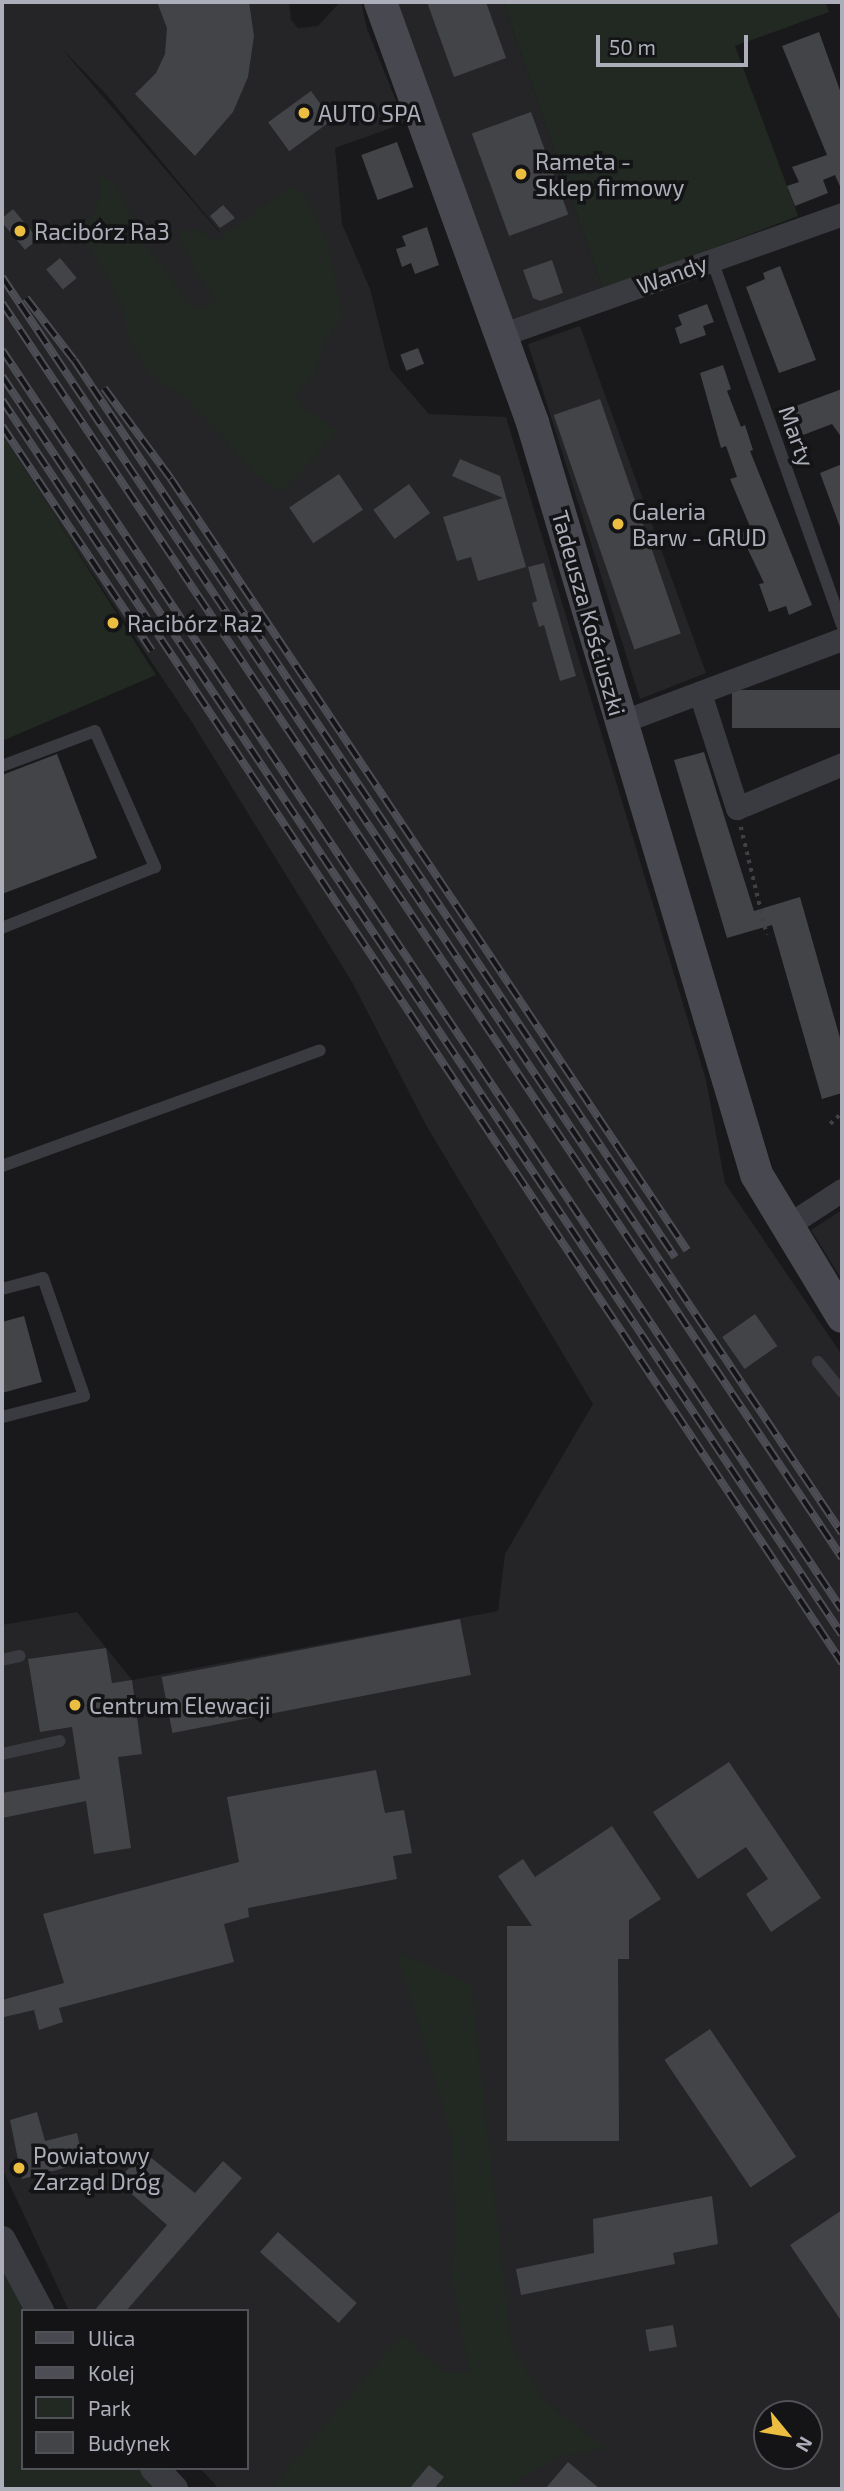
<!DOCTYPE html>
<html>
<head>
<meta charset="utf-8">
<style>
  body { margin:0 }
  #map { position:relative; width:844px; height:2491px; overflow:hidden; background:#19191b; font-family:"Exo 2",sans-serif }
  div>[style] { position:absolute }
  .built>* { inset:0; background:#252528 }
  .green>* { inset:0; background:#212922 }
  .building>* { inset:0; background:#434448; transform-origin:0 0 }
  .path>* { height:3.5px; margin-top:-1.75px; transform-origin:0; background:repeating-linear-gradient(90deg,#404147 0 3.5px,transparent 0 8.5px) }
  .service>* { height:12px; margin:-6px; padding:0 6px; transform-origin:6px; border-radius:6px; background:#3a3b40 }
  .minor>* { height:23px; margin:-11.5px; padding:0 11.5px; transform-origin:11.5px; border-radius:11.5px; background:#3a3b40 }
  .tertiary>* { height:28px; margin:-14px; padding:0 14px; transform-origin:14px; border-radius:14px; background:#3a3b40 }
  .secondary>* { height:33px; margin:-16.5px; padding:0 16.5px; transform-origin:16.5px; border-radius:16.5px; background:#484950 }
  .rail>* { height:8px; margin-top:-4px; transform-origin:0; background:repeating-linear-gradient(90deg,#141416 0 16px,#4d4e55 0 32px); box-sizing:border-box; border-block:2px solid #4d4e55 }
  .dots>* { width:19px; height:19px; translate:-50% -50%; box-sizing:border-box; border:4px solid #141416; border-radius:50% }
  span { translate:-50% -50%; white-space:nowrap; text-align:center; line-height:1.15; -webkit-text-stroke:7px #141416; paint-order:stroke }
  .poi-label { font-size:23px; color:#acafba }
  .left { translate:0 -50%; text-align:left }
  .street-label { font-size:23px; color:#acafba }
  .frame { position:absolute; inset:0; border:4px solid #acafba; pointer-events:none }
  .legend { position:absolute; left:21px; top:2309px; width:228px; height:161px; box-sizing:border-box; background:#141416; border:2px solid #515258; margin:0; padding:9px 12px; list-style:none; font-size:21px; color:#acafba }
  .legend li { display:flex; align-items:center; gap:14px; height:35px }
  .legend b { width:35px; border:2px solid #515258 }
  .north { position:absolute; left:753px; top:2400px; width:70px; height:70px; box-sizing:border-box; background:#141416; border:2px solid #515258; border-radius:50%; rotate:120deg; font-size:19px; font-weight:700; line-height:28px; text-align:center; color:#acafba }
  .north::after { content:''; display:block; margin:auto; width:24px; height:32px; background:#ebbe41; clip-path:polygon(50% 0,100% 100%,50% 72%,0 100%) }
  .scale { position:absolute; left:596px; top:35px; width:152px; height:32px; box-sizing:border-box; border:4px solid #acafba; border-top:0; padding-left:9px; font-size:21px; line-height:24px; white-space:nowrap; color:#acafba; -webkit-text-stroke:5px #141416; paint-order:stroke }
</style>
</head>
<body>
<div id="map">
  <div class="built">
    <div style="clip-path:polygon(evenodd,2px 2px,289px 2px,291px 20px,298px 28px,318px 26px,340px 2px,361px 2px,367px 29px,405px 123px,335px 148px,342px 224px,370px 289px,390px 369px,429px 414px,506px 417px,706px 1080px,725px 1183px,842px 1355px,842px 2489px,219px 2489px,200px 2468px,247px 2468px,247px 2311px,69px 2311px,2px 2168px,2px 1625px,77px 1612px,132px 1680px,498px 1611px,505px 1554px,593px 1404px,426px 1125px,352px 982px,193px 724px,2px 438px,2px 2px,61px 48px,105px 93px,220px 232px,219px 232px,61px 48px,2px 2px,767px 2414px,809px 2414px,809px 2456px,767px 2456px,767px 2414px)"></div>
    <div style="clip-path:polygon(392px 2px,503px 2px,603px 290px,510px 322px)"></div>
    <div style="clip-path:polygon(580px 326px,706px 673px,640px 699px,528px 344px)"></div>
    <div style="clip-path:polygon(842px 1210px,842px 1280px,811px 1230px)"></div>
  </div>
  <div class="green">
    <div style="clip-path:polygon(503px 2px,825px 2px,829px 12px,735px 46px,798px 216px,603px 290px)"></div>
    <div style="clip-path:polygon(99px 175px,111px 181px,137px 222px,138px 234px,188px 303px,198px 310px,216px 299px,195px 271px,179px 236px,182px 231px,197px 229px,215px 242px,289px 188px,305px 194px,327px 242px,343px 317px,325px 340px,315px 373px,295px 395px,301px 406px,337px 431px,283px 492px,257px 476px,188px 400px,151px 375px,130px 342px,122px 305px,80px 228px,93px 215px,100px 196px)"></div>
    <div style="clip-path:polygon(2px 434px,156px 675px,2px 741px)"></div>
    <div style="clip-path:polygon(397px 1952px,471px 1984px,511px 2344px,544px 2401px,605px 2448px,559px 2457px,504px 2489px,271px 2489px,402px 2335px,445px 2373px,469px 2371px,452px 2278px,456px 2230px,451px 2134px)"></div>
    <div style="clip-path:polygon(2px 2255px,32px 2311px,23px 2311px,23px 2468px,142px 2468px,162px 2489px,2px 2489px)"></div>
  </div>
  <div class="building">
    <div style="clip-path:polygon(157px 2px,249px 2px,254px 36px,248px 77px,233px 112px,195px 156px,135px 94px,156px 73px,165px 54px,167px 28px)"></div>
    <div style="clip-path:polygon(427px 2px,486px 2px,506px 58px,454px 77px)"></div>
    <div style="clip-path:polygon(819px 32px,842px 96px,842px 191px,835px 175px,823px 180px,828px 193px,795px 206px,787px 186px,799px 182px,792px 167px,827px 155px,782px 46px)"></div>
    <div style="left:311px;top:91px;width:36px;height:53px;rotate:54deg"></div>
    <div style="left:531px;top:112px;width:109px;height:63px;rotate:70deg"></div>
    <div style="left:397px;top:142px;width:48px;height:38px;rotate:70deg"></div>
    <div style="clip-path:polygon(223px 205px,235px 218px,220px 228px,210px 216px)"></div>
    <div style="left:13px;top:209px;width:39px;height:17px;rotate:50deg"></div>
    <div style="clip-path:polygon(427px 227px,439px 265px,415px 274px,411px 263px,402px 267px,396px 249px,406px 246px,402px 236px)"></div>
    <div style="left:60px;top:258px;width:26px;height:18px;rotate:50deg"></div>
    <div style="clip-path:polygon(552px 260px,563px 293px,540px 301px,533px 298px,523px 270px)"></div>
    <div style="clip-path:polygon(780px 266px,816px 360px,779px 373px,746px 287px,765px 279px,763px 273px)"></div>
    <div style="clip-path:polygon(707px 304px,714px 322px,703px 326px,706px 335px,680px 344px,675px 328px,682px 325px,678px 315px)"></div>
    <div style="left:418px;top:348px;width:17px;height:19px;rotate:69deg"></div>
    <div style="clip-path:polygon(723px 365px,731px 389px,727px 391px,741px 427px,745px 425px,753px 450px,750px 451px,812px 605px,789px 615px,786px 606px,769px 612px,759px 584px,764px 583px,740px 533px,751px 529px,730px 479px,737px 477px,726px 446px,721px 448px,700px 373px)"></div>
    <div style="clip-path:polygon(842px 389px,842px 438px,832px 424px,803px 435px,793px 407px)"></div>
    <div style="left:600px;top:399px;width:248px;height:49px;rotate:71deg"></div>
    <div style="clip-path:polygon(460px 459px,500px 476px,526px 567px,478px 581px,471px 557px,457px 561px,443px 517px,503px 498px,452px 476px)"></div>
    <div style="clip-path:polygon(842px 464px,842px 527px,840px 527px,820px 473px)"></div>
    <div style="left:339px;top:474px;width:43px;height:60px;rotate:56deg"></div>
    <div style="left:409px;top:484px;width:36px;height:44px;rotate:54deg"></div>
    <div style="clip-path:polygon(544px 563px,576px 676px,560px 681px,544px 625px,539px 627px,532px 603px,537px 601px,528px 567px)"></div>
    <div style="left:842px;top:690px;width:38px;height:110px;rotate:90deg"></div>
    <div style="clip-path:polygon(704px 752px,754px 911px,800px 897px,842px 1045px,842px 1093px,822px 1099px,772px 925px,727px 938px,674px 760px)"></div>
    <div style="clip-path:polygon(57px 754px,97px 858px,2px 894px,2px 775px)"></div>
    <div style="left:755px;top:1314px;width:39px;height:40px;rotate:55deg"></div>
    <div style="clip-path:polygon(24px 1316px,42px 1382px,2px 1393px,2px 1322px)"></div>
    <div style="left:460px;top:1619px;width:57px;height:304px;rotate:79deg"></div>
    <div style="clip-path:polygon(106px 1648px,112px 1683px,132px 1680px,142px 1754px,118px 1757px,131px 1848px,94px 1854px,86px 1801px,2px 1818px,2px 1793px,80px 1779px,72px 1727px,40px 1732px,28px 1659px)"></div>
    <div style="clip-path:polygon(729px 1762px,821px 1898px,771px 1932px,746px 1894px,768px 1879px,746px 1847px,698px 1879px,653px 1812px)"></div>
    <div style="clip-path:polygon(376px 1770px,385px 1813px,404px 1810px,412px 1853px,393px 1856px,397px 1879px,248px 1908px,249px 1917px,224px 1924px,234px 1962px,59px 2008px,63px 2022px,39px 2030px,34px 2010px,4px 2017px,2px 2000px,64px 1983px,43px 1914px,239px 1862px,227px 1797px)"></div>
    <div style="clip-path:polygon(612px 1826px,661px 1899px,629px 1920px,629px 1959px,618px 1959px,619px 2141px,507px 2141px,507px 1926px,532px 1926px,498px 1876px,523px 1859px,535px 1877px)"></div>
    <div style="left:710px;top:2029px;width:154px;height:55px;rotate:56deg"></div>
    <div style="clip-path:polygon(37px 2112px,45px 2141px,77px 2133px,84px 2163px,22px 2179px,10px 2120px)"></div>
    <div style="clip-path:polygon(144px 2152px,195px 2193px,223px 2161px,242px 2178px,126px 2311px,94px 2311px,167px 2225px,117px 2181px)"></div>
    <div style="clip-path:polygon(712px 2196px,718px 2244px,673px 2253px,675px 2264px,521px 2295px,516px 2269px,594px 2253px,593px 2219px)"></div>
    <div style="clip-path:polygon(842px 2210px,842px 2322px,790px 2245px)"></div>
    <div style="left:278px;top:2232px;width:106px;height:27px;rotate:42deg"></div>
    <div style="left:673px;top:2325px;width:22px;height:28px;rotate:80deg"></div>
    <div style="clip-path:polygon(568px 2462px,600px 2489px,545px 2489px)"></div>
    <div style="clip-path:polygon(429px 2465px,444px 2477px,434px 2489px,409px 2489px)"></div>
  </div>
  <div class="path">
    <div style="left:741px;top:827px;width:111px;rotate:76.5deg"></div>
    <div style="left:830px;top:1124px;width:16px;rotate:-43deg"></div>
  </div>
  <div class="service">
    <div style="left:712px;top:260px;width:387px;rotate:70.4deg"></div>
    <div style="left:2px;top:766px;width:99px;rotate:-20.6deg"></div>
    <div style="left:95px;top:731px;width:149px;rotate:66.2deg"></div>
    <div style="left:155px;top:867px;width:165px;rotate:158.3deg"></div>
    <div style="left:2px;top:1166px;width:338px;rotate:-20deg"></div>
    <div style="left:2px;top:1289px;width:42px;rotate:-15deg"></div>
    <div style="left:43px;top:1278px;width:125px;rotate:70.8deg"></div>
    <div style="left:84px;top:1396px;width:85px;rotate:165.6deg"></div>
    <div style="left:818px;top:1362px;width:38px;rotate:51deg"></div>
    <div style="left:2px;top:1660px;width:18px;rotate:-13deg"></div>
    <div style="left:2px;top:1754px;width:59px;rotate:-12.6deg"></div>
  </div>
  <div class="minor">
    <div style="left:501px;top:335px;width:362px;rotate:-19.5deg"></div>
    <div style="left:700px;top:693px;width:121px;rotate:72.2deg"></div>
    <div style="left:737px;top:808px;width:114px;rotate:-22.7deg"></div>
    <div style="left:621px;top:722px;width:236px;rotate:-20.6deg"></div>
    <div style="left:785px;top:1227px;width:68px;rotate:-33deg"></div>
  </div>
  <div class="tertiary">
    <div style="left:2px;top:2240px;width:81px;rotate:61.8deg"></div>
    <div style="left:154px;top:2468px;width:29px;rotate:46deg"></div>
  </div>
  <div class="secondary">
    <div style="left:380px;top:2px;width:447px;rotate:70.1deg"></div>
    <div style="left:532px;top:422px;width:785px;rotate:73.41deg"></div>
    <div style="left:756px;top:1174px;width:166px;rotate:58.8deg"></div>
  </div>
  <div class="rail">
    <div style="left:2px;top:277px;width:1511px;rotate:56.23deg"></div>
    <div style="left:26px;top:298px;width:78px;rotate:52.3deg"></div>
    <div style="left:74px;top:360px;width:1080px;rotate:56.18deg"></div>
    <div style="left:2px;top:303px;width:1510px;rotate:56.2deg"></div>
    <div style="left:2px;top:350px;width:1514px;rotate:56.31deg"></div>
    <div style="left:2px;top:376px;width:1513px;rotate:56.29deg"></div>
    <div style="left:104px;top:388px;width:113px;rotate:53.6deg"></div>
    <div style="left:171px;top:479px;width:928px;rotate:56.21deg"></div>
    <div style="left:2px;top:400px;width:1517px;rotate:56.37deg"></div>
    <div style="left:2px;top:426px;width:270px;rotate:56.3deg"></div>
  </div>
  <div class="dots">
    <div style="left:304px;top:113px;background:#ebbe41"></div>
    <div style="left:521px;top:174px;background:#ebbe41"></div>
    <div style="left:20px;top:231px;background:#ebbe41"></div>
    <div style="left:618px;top:524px;background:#ebbe41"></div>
    <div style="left:113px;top:623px;background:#ebbe41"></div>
    <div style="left:75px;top:1705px;background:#ebbe41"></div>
    <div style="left:19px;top:2168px;background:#ebbe41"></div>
  </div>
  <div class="poi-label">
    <span class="left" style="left:318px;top:113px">AUTO SPA</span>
    <span class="left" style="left:535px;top:174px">Rameta -<br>Sklep firmowy</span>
    <span class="left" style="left:34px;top:231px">Racibórz Ra3</span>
    <span class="left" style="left:632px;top:524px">Galeria<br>Barw - GRUD</span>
    <span class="left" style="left:127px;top:623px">Racibórz Ra2</span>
    <span class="left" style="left:89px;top:1705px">Centrum Elewacji</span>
    <span class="left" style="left:33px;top:2168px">Powiatowy<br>Zarząd Dróg</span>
  </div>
  <div class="street-label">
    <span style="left:672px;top:274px;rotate:-20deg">Wandy</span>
    <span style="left:797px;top:436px;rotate:70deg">Marty</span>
    <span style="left:589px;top:613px;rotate:74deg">Tadeusza Kościuszki</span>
  </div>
  <div class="frame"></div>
  <ul class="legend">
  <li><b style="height:9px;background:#484950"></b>Ulica</li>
  <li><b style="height:9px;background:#4d4e55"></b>Kolej</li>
  <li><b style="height:19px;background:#212922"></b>Park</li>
  <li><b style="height:19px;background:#434448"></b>Budynek</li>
  </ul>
  <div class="north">N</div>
  <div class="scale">50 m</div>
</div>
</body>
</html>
